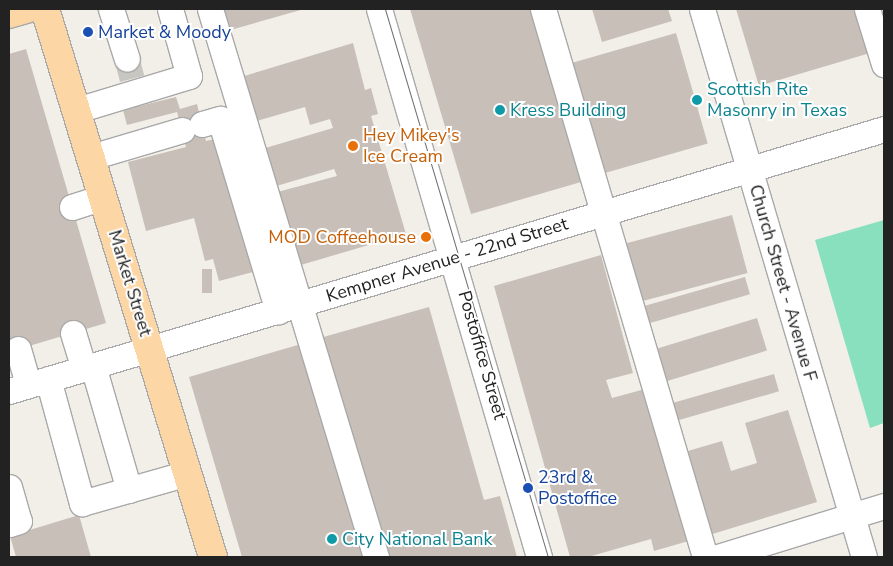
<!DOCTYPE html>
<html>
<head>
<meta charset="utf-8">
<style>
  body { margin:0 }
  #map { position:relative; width:893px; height:566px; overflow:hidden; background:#f2efe9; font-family:"Nunito Sans",sans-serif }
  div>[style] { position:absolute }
  .pitch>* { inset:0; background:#88e0be }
  .building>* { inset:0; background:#c7bfb8; transform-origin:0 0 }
  .minor-tunnel>* { height:25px; margin-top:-12.5px; transform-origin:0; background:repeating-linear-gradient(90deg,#c8c6c1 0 25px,transparent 0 37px) }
  .roads { filter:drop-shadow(1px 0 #a9a9a9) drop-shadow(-1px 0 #a9a9a9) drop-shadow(0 1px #a9a9a9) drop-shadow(0 -1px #a9a9a9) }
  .minor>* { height:25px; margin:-12.5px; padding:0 12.5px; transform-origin:12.5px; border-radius:12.5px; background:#fff }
  .major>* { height:28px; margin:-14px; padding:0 14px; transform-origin:14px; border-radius:14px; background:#fcd6a4 }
  .tram>* { height:1px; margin:-0.5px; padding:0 0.5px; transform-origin:0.5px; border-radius:0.5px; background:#707070 }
  .dots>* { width:14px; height:14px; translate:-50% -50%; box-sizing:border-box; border:2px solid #fff; border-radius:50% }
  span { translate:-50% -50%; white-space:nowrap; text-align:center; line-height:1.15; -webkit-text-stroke:4px #fff; paint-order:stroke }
  .transit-label { font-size:18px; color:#164399 }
  .left { translate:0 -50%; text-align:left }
  .culture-label { font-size:18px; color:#0d838f }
  .food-label { font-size:18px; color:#c56008 }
  .right { translate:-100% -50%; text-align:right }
  .street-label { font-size:18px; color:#222 }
  .frame { position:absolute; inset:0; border:10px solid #222; pointer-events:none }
</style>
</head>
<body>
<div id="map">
  <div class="pitch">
    <div style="clip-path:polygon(884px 220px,884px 423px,870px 428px,815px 240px)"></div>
  </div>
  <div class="building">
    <div style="clip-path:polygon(221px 9px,304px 9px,227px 31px)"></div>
    <div style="clip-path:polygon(410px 9px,530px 9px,581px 182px,471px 214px)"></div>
    <div style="clip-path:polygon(592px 9px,668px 9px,672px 21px,602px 42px)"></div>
    <div style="clip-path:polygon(736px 9px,857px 9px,870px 53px,759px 86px)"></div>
    <div style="left:676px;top:33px;width:115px;height:115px;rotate:74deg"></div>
    <div style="clip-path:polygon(353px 43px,365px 90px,371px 88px,378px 114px,371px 116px,406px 234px,294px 267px,270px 194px,337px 176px,334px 169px,273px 187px,262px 149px,333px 128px,330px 119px,310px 125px,305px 107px,253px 122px,241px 77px)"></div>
    <div style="clip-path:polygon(26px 49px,106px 323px,9px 352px,9px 54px)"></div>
    <div style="clip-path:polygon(176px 97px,180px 109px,197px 104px,206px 141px,218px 138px,253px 272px,219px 281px,213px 259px,205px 261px,194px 218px,146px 231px,128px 162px,186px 147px,177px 112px,127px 125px,123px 110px)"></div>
    <div style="left:732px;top:215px;width:60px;height:116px;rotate:75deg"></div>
    <div style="clip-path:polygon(601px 255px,633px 373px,606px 380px,612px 398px,645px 389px,692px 540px,654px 551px,651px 539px,588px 557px,570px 557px,494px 286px)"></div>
    <div style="left:202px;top:269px;width:10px;height:24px"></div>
    <div style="left:745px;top:277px;width:18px;height:113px;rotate:74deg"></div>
    <div style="clip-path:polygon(429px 307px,484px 500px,500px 496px,517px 557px,382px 557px,320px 338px)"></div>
    <div style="left:757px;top:318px;width:34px;height:111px;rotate:73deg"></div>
    <div style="clip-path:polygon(301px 344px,365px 557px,242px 557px,189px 377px)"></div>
    <div style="left:774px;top:374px;width:18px;height:111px;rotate:74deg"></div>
    <div style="clip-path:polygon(788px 410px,817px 502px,706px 536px,681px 453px,722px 441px,731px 471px,757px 463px,745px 423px)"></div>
    <div style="clip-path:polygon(79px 515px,91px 557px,16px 557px,10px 536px)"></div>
  </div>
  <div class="minor-tunnel">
    <div style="left:127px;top:59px;width:20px;rotate:75deg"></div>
  </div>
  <div class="roads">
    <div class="minor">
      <div style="left:111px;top:9px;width:52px;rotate:72.3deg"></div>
      <div style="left:210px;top:9px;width:573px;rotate:73.15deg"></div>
      <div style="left:379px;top:9px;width:571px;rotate:73.72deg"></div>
      <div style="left:543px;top:9px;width:571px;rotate:73.53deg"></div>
      <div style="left:702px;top:9px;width:571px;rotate:73.53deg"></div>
      <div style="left:867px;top:9px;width:58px;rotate:72.8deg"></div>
      <div style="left:77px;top:110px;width:117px;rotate:-16.9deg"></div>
      <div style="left:189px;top:76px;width:70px;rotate:-105.8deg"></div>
      <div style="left:202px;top:124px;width:19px;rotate:-16deg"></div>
      <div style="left:220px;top:119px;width:201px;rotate:73.2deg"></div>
      <div style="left:91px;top:157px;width:95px;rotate:-16.5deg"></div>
      <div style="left:72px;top:207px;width:33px;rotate:-18deg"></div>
      <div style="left:73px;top:333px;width:38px;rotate:73deg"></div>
      <div style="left:18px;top:349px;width:37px;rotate:74deg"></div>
      <div style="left:93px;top:366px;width:129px;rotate:73.8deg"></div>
      <div style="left:48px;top:379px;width:129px;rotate:74.7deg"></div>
      <div style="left:82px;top:503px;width:110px;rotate:-15.8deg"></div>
      <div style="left:9px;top:391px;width:913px;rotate:-16.67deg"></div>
      <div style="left:9px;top:487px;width:35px;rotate:74deg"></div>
      <div style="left:19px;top:521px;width:10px;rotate:163deg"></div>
      <div style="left:718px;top:557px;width:174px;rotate:-17.1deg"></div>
    </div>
    <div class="major">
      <div style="left:45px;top:9px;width:573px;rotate:72.96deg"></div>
      <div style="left:9px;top:14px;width:19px;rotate:-16deg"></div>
    </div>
  </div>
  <div class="tram">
    <div style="left:385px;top:9px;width:572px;rotate:73.44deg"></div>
  </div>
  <div class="dots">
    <div style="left:88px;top:32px;background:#1a4fb4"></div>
    <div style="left:697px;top:100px;background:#0f9aa8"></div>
    <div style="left:500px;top:110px;background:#0f9aa8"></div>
    <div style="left:353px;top:146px;background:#e8710a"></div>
    <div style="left:426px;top:237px;background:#e8710a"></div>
    <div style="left:528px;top:488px;background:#1a4fb4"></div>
    <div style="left:332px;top:539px;background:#0f9aa8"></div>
  </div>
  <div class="transit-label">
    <span class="left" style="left:98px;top:32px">Market &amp; Moody</span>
    <span class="left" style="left:538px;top:488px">23rd &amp;<br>Postoffice</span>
  </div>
  <div class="culture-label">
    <span class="left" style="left:707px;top:100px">Scottish Rite<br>Masonry in Texas</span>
    <span class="left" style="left:510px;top:110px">Kress Building</span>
    <span class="left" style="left:342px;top:539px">City National Bank</span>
  </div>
  <div class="food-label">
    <span class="left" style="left:363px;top:146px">Hey Mikey's<br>Ice Cream</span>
    <span class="right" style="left:416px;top:237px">MOD Coffeehouse</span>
  </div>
  <div class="street-label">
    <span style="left:447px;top:260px;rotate:-17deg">Kempner Avenue - 22nd Street</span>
    <span style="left:130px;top:283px;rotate:73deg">Market Street</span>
    <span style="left:783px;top:283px;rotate:74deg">Church Street - Avenue F</span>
    <span style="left:482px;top:355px;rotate:74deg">Postoffice Street</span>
  </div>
  <div class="frame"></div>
</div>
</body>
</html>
